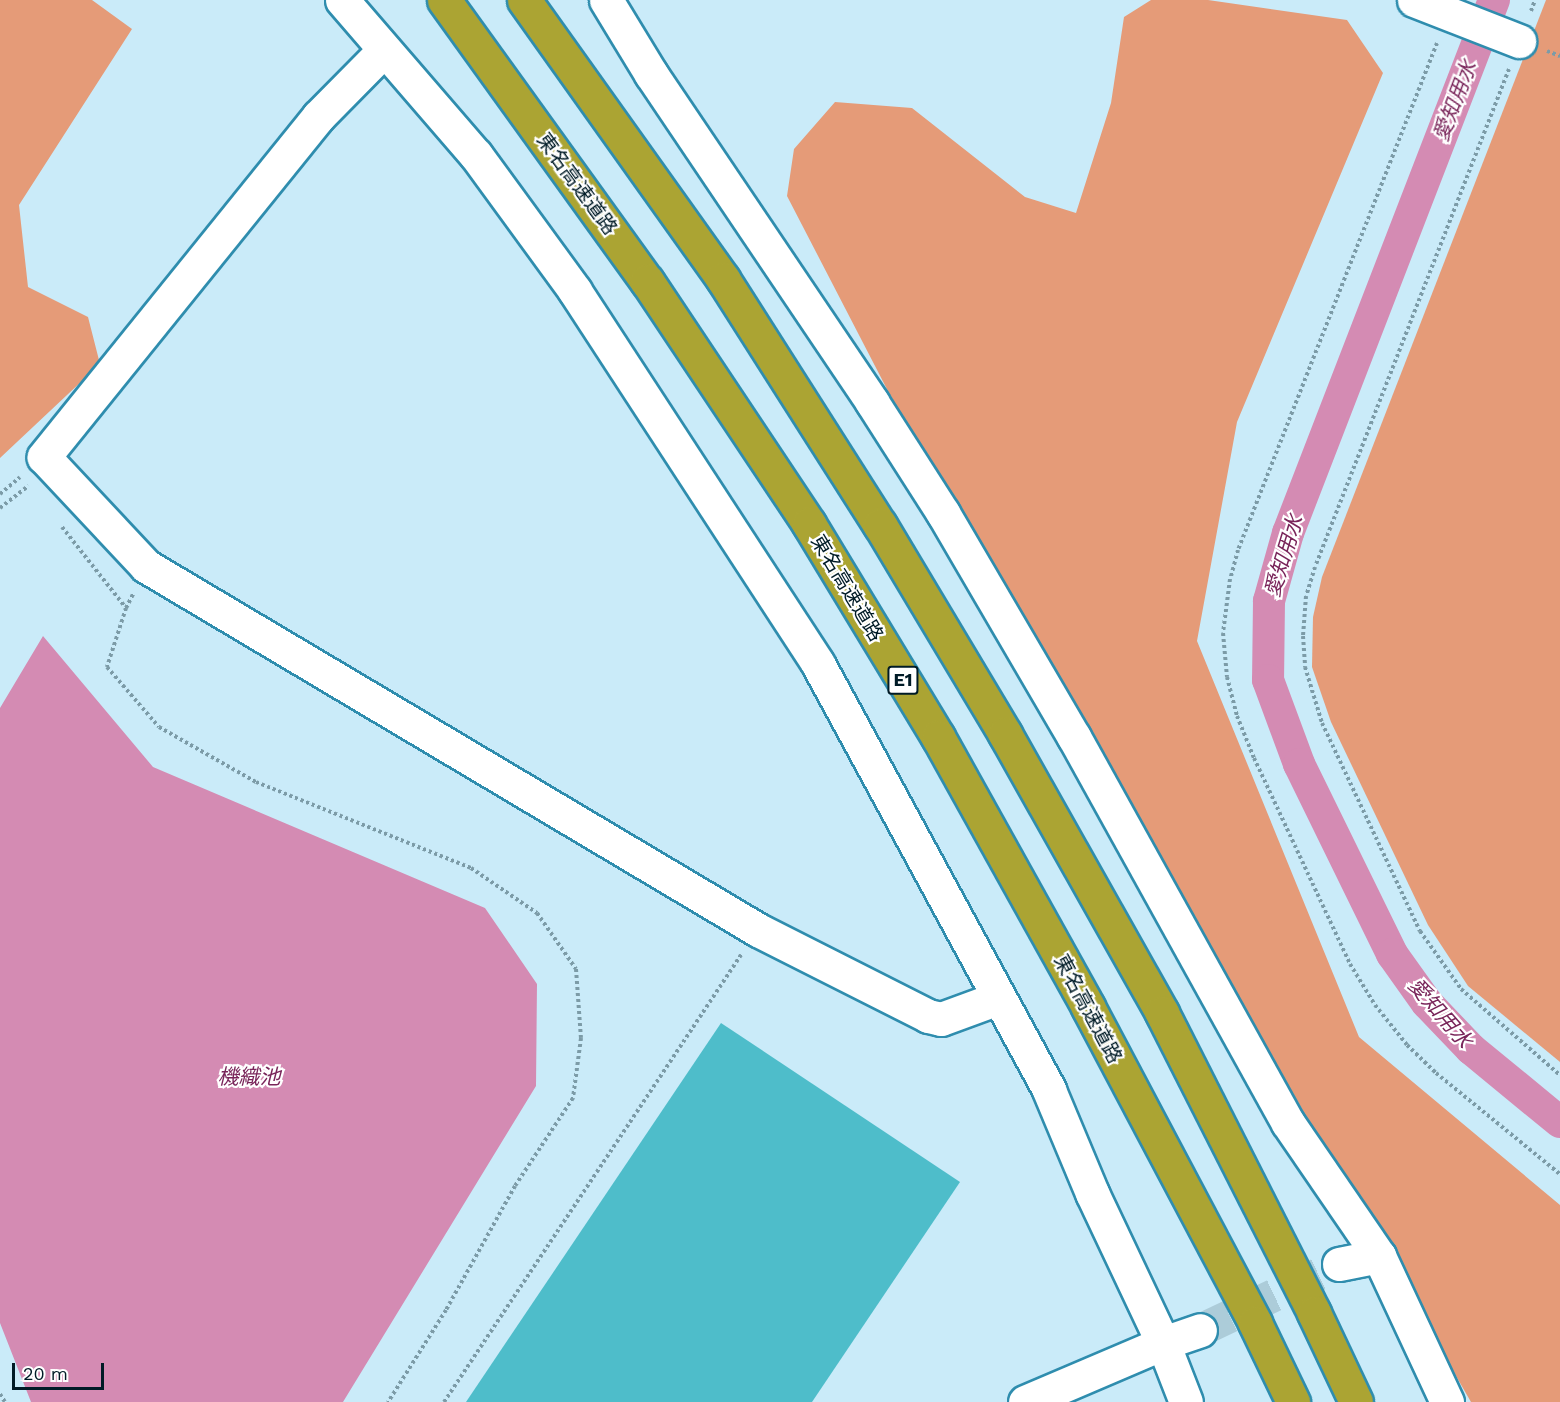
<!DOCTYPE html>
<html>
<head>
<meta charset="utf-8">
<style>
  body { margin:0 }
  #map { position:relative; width:1560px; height:1402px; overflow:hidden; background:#caebf9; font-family:"Work Sans","Noto Sans JP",sans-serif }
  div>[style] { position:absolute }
  .forest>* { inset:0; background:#e59b78 }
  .water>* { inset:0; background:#d48bb3 }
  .canal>* { height:32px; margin:-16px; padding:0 16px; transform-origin:16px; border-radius:16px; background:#d48bb3 }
  .building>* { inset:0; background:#4ebdca }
  .minor-tunnel>* { height:33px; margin-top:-16.5px; transform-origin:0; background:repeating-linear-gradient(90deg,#acccd9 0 33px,transparent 0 49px) }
  .path>* { height:4px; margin-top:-2px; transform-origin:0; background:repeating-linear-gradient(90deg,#7c9ba7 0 3px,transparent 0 6px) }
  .roads { filter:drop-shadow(2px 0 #2f8dae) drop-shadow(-2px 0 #2f8dae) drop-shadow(0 2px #2f8dae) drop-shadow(0 -2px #2f8dae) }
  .minor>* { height:33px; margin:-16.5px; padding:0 16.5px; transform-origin:16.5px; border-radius:16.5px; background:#fff }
  .highway>* { height:33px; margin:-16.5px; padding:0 16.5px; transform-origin:16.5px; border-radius:16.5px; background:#aba433 }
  span { translate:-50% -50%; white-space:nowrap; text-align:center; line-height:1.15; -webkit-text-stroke:4.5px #fff; paint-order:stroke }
  .shield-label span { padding:2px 4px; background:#fff; border:2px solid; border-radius:4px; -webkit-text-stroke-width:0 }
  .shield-label { font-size:18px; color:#001b26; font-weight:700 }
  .street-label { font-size:20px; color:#001b26 }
  .water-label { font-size:21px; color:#79255a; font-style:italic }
  .scale { position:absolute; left:12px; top:1363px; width:92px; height:27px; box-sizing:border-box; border:3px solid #001b26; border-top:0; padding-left:8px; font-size:18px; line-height:21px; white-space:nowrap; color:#001b26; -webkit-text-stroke:4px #fff; paint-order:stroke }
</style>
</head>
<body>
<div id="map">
  <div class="forest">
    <div style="clip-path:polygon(0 0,92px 0,132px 29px,19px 205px,28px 287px,88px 317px,100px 364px,0 458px)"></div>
    <div style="clip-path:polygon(1151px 0,1208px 0,1347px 20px,1383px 73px,1237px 422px,1197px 641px,1359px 1037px,1560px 1205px,1560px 1402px,1471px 1402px,889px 393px,787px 196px,794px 149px,835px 102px,912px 108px,1025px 197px,1076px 213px,1111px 103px,1124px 17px)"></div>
    <div style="clip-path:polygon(1546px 0,1560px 0,1560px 1062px,1468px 986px,1428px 925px,1331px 722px,1312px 667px,1313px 617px,1322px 577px)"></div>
  </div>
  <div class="water">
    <div style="clip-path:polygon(43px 636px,153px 767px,485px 908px,537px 984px,536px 1086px,343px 1402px,31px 1402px,0 1323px,0 708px)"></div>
  </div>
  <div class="canal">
    <div style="left:1494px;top:0;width:571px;rotate:111.13deg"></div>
    <div style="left:1288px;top:533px;width:71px;rotate:105.6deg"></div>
    <div style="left:1269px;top:601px;width:79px;rotate:90.7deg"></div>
    <div style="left:1268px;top:680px;width:90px;rotate:69.7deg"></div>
    <div style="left:1299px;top:764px;width:212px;rotate:63.9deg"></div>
    <div style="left:1392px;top:954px;width:60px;rotate:54.5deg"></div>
    <div style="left:1427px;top:1003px;width:64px;rotate:46.3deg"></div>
    <div style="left:1471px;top:1049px;width:115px;rotate:39.4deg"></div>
  </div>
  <div class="building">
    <div style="clip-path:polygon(721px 1023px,960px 1182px,812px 1402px,466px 1402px)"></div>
  </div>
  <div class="minor-tunnel">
    <div style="left:1200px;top:1330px;width:154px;rotate:-25.4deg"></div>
  </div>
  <div class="path">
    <div style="left:1531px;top:11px;width:12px;rotate:-70deg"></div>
    <div style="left:1437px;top:43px;width:545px;rotate:111.43deg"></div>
    <div style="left:1238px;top:550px;width:30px;rotate:105deg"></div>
    <div style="left:1230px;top:579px;width:54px;rotate:97.4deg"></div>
    <div style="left:1223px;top:633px;width:44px;rotate:84.8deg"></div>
    <div style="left:1227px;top:677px;width:40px;rotate:75.6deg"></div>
    <div style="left:1237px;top:716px;width:45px;rotate:68deg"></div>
    <div style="left:1254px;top:758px;width:227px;rotate:65deg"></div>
    <div style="left:1350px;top:964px;width:48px;rotate:58.6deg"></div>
    <div style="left:1375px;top:1005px;width:51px;rotate:51.3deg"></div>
    <div style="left:1407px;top:1045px;width:40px;rotate:44deg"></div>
    <div style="left:1436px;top:1073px;width:160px;rotate:39.2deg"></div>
    <div style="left:1547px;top:51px;width:14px;rotate:21deg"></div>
    <div style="left:1509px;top:69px;width:534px;rotate:111.28deg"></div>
    <div style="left:1315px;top:567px;width:30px;rotate:107deg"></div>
    <div style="left:1306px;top:596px;width:40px;rotate:94.3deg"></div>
    <div style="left:1303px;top:636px;width:31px;rotate:86deg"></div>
    <div style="left:1305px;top:667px;width:59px;rotate:73.1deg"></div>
    <div style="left:1322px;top:723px;width:230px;rotate:64.8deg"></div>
    <div style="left:1420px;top:931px;width:71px;rotate:54.7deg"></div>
    <div style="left:1461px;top:989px;width:131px;rotate:41deg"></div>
    <div style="left:0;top:494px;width:26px;rotate:-40deg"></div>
    <div style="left:0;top:508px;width:36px;rotate:-38deg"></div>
    <div style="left:62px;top:527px;width:103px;rotate:51.7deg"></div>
    <div style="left:126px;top:608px;width:16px;rotate:-63deg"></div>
    <div style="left:126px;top:608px;width:62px;rotate:107.9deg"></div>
    <div style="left:107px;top:667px;width:79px;rotate:49.1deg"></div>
    <div style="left:159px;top:727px;width:112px;rotate:29.6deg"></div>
    <div style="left:256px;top:782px;width:232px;rotate:21.8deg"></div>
    <div style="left:471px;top:868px;width:80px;rotate:34.3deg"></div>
    <div style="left:537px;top:913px;width:68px;rotate:55.1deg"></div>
    <div style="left:576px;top:969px;width:69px;rotate:85.9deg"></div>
    <div style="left:581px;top:1038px;width:61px;rotate:97.6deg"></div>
    <div style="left:573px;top:1098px;width:105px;rotate:123.4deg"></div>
    <div style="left:515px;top:1186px;width:142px;rotate:119.1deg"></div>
    <div style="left:446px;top:1310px;width:109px;rotate:122.2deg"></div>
    <div style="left:0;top:1394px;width:9px;rotate:58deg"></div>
    <div style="left:444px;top:1402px;width:537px;rotate:-56.4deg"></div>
  </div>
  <div class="roads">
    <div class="minor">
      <div style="left:342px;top:0;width:205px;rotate:49.2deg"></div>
      <div style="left:476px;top:155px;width:168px;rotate:53.9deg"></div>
      <div style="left:575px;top:291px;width:445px;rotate:56.9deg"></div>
      <div style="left:818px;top:664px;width:485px;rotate:61.5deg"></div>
      <div style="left:1049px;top:1090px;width:112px;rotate:67.3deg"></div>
      <div style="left:1092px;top:1193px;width:166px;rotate:64.7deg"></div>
      <div style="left:1163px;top:1343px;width:63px;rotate:68.7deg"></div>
      <div style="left:606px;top:0;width:87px;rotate:58.7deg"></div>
      <div style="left:651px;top:74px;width:396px;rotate:56deg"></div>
      <div style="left:872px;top:402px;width:132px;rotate:57.4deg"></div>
      <div style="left:943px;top:513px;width:259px;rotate:59.7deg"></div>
      <div style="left:1074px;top:737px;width:441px;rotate:61deg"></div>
      <div style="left:1288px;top:1123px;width:161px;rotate:55.6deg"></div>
      <div style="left:1379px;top:1256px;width:161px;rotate:65deg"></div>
      <div style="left:1414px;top:0;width:113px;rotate:21.3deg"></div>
      <div style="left:384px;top:50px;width:94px;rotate:134.6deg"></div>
      <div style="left:318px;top:117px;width:437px;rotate:128.9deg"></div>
      <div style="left:44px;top:457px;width:149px;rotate:46.9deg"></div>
      <div style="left:146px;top:566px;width:712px;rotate:30.74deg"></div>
      <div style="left:758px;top:930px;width:191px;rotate:26.8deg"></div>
      <div style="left:928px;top:1016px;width:13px;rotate:13deg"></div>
      <div style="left:941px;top:1019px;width:61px;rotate:-20.2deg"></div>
      <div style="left:1339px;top:1264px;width:41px;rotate:-11.3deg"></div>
      <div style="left:1025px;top:1402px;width:150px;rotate:-23.1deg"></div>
      <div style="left:1163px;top:1343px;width:39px;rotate:-19deg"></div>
    </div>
    <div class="highway">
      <div style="left:444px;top:0;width:347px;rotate:54.2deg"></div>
      <div style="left:647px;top:281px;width:292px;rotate:56.3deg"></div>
      <div style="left:809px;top:524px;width:249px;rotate:58.8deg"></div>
      <div style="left:938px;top:737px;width:309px;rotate:60.9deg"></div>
      <div style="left:1088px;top:1007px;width:357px;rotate:62.1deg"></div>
      <div style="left:1255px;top:1323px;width:88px;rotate:64.3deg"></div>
      <div style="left:524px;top:0;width:343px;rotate:54.5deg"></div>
      <div style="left:723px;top:279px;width:292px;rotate:57.5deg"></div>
      <div style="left:880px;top:525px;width:244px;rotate:59.1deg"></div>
      <div style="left:1005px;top:734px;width:320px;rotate:60.6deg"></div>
      <div style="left:1162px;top:1013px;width:336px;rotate:63.1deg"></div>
      <div style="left:1314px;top:1313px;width:98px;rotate:64.7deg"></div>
    </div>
  </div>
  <div class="shield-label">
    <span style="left:903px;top:680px">E1</span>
  </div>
  <div class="street-label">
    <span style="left:577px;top:184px;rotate:54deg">東名高速道路</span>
    <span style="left:847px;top:588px;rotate:59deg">東名高速道路</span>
    <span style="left:1088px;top:1009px;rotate:62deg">東名高速道路</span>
  </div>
  <div class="water-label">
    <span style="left:1455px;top:101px;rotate:-69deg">愛知用水</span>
    <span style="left:1284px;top:556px;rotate:-73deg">愛知用水</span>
    <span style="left:1440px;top:1013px;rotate:49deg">愛知用水</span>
    <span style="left:249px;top:1077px">機織池</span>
  </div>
  <div class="scale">20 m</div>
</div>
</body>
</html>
